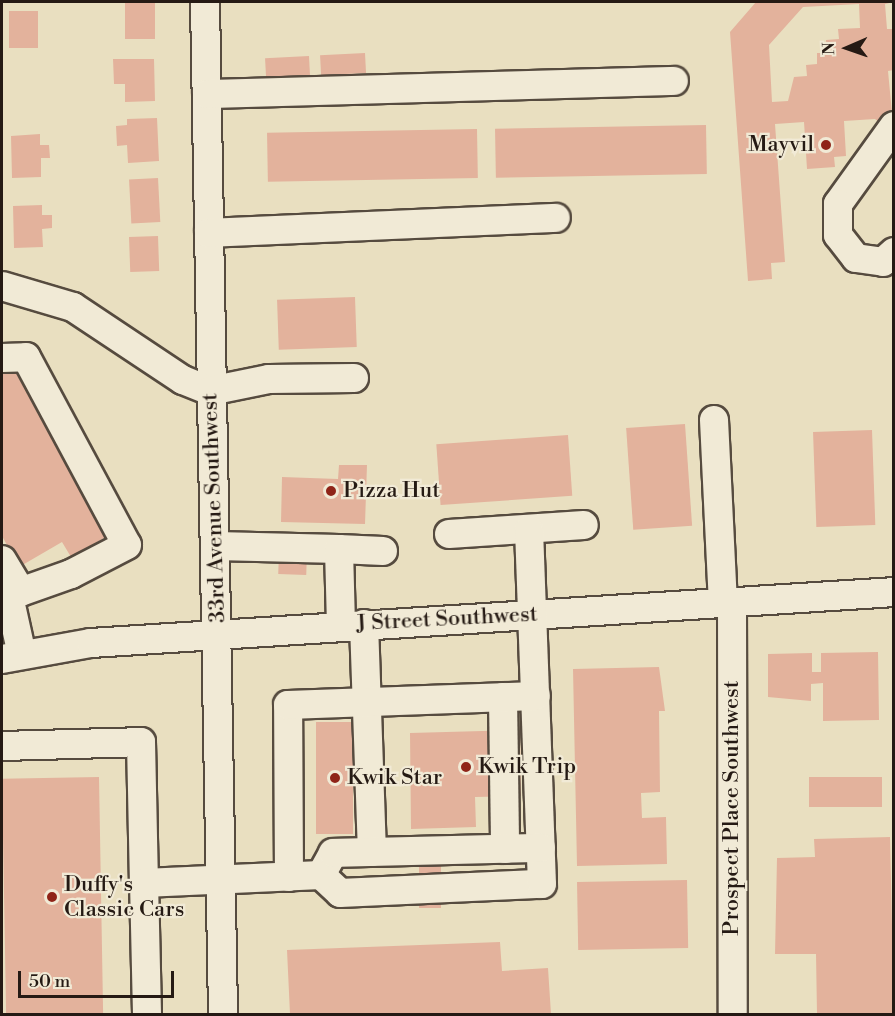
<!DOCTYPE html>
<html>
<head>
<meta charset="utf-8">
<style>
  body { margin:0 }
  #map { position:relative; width:895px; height:1016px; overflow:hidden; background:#e9dfc0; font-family:"Libre Bodoni",serif }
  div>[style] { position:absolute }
  .building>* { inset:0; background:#e3b29c; transform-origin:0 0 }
  .roads { filter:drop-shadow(2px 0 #564b3f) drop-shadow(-2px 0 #564b3f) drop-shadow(0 2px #564b3f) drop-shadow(0 -2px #564b3f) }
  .minor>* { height:28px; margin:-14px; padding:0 14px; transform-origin:14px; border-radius:14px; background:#f1ead6 }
  .dots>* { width:16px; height:16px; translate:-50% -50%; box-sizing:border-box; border:3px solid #f1ead6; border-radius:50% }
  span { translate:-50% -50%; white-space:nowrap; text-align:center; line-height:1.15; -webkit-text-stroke:4.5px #f1ead6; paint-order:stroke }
  .poi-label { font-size:22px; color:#251a14 }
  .right { translate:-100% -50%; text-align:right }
  .left { translate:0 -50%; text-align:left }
  .street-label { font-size:22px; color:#251a14 }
  .frame { position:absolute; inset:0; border:3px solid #251a14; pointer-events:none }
  .north { position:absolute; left:817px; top:18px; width:60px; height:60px; -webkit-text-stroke:4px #f1ead6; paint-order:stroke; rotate:268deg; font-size:16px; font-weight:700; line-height:24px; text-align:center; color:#251a14 }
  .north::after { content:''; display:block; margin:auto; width:21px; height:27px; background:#251a14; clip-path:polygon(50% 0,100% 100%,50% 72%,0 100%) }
  .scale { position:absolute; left:18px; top:971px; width:156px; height:27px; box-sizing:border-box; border:3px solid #251a14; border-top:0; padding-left:8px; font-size:18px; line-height:21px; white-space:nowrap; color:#251a14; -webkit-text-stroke:4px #f1ead6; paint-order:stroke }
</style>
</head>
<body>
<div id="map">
  <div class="building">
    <div style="left:125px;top:2px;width:30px;height:37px"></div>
    <div style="clip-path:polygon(evenodd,756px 2px,894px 2px,885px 4px,887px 29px,894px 29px,894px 70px,888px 71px,894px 134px,875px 119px,844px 121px,846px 156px,834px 157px,835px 167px,807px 169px,804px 122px,775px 124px,785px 262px,771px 263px,772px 279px,748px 281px,730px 32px,756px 2px,859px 4px,860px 28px,838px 29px,839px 39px,826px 40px,827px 53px,817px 53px,817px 64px,806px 65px,807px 76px,794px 77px,788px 101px,772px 102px,769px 45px,803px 7px,859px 4px)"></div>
    <div style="left:38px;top:11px;width:37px;height:29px;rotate:90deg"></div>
    <div style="left:365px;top:53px;width:20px;height:45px;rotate:87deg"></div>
    <div style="left:309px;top:56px;width:20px;height:44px;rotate:87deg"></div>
    <div style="clip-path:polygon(113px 59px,154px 59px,155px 101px,125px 102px,125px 84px,114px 84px)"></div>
    <div style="clip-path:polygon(157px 118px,159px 161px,128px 163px,127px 145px,117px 146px,116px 126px,127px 125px,127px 119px)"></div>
    <div style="left:706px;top:125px;width:49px;height:211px;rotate:89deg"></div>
    <div style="left:477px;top:129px;width:49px;height:210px;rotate:89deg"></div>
    <div style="clip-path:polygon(40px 134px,40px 145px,49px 145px,50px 158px,41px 158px,41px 177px,12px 178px,11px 136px)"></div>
    <div style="left:158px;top:178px;width:44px;height:29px;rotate:87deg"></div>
    <div style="clip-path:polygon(42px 205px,42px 215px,52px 215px,52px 228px,42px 229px,43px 247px,14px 248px,13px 206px)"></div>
    <div style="left:158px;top:236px;width:35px;height:29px;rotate:88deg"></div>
    <div style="left:355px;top:297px;width:50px;height:78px;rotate:88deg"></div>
    <div style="clip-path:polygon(14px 364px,111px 534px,71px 557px,62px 542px,19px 567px,2px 536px,2px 372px)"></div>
    <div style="left:685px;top:424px;width:102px;height:59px;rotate:86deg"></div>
    <div style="left:872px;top:430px;width:95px;height:59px;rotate:88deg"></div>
    <div style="left:568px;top:435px;width:61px;height:132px;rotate:86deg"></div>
    <div style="clip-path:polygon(339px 465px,367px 465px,365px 524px,281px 522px,282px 477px,338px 479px)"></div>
    <div style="left:279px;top:552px;width:28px;height:22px;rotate:2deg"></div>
    <div style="clip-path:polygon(878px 652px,879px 720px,823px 721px,823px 683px,811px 684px,811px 701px,768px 697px,768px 654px,812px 653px,812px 672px,821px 672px,821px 653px)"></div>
    <div style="clip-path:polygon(659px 667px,665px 711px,659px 711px,660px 792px,641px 793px,642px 818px,666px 817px,667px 864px,577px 866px,573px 669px)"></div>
    <div style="left:316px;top:722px;width:37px;height:112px"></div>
    <div style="clip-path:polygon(520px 730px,521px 796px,475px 797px,476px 827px,411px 829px,410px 733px)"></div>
    <div style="left:99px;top:777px;width:237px;height:97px;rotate:89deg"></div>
    <div style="left:882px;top:777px;width:30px;height:73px;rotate:90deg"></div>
    <div style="clip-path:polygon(890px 837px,894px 1014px,817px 1014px,816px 954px,775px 954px,777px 858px,815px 857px,814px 839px)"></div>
    <div style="left:419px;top:860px;width:22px;height:48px"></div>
    <div style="left:687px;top:880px;width:68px;height:110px;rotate:89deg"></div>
    <div style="clip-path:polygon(500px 942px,502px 971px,548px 968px,551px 1014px,290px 1014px,287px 950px)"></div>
  </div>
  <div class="roads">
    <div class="minor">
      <div style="left:205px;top:2px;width:1012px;rotate:88.98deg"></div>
      <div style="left:207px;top:94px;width:467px;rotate:-1.6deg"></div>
      <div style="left:894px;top:126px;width:96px;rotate:125.7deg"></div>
      <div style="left:838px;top:204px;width:31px;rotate:90deg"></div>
      <div style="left:838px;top:235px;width:29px;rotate:52deg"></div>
      <div style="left:856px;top:258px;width:27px;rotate:8deg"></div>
      <div style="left:883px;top:262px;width:15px;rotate:-42deg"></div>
      <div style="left:209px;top:233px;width:347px;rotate:-2.5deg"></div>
      <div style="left:2px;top:286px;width:74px;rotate:16.5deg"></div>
      <div style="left:73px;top:307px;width:132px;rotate:33.6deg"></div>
      <div style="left:183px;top:380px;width:29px;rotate:22deg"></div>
      <div style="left:210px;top:391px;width:60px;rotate:-11.5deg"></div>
      <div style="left:269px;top:379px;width:85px;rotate:-0.7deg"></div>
      <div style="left:2px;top:358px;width:24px;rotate:-2deg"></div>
      <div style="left:26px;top:357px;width:213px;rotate:61.8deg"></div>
      <div style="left:127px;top:545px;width:63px;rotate:152.6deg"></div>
      <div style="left:71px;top:574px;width:66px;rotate:160.5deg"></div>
      <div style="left:9px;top:596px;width:60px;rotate:77.6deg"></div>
      <div style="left:714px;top:420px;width:182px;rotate:87.2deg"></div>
      <div style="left:449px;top:534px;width:135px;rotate:-3.8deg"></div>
      <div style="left:216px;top:546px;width:123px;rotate:1.4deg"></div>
      <div style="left:339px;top:549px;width:76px;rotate:88.5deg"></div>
      <div style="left:339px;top:549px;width:44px;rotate:2.6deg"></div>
      <div style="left:2px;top:560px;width:37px;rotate:59deg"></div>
      <div style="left:732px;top:602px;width:412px;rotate:89.9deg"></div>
      <div style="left:364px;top:624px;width:228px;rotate:88deg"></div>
      <div style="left:2px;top:659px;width:90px;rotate:-10.2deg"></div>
      <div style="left:91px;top:643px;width:805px;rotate:-3.63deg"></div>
      <div style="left:503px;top:697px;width:152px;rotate:89.2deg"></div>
      <div style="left:2px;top:746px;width:139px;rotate:-1.6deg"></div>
      <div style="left:141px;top:742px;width:141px;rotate:88.8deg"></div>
      <div style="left:321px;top:875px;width:26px;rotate:43deg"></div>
      <div style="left:340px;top:893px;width:202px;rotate:-2.6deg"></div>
      <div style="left:542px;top:884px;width:354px;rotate:-92.1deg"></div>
      <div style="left:289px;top:877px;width:172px;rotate:-90.3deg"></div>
      <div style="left:288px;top:705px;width:248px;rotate:-2.1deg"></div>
      <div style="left:147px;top:1014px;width:131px;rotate:-91.3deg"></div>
      <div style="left:144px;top:883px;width:177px;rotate:-2.6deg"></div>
      <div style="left:321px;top:875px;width:25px;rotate:-61deg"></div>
      <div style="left:333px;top:853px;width:208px;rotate:-1.4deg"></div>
    </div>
  </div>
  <div class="dots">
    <div style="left:826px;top:145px;background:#8f2418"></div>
    <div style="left:331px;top:491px;background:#8f2418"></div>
    <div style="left:466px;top:767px;background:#8f2418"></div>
    <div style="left:335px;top:778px;background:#8f2418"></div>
    <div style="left:52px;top:897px;background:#8f2418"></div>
  </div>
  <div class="poi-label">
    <span class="right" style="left:814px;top:145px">Mayvil</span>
    <span class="left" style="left:343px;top:491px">Pizza Hut</span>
    <span class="left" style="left:478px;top:767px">Kwik Trip</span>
    <span class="left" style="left:347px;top:778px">Kwik Star</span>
    <span class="left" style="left:64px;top:897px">Duffy's<br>Classic Cars</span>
  </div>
  <div class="street-label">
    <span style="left:214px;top:508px;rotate:-92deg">33rd Avenue Southwest</span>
    <span style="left:447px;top:619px;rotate:-3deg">J Street Southwest</span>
    <span style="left:732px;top:808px;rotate:-90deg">Prospect Place Southwest</span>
  </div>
  <div class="frame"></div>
  <div class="north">N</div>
  <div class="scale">50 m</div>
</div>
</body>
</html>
